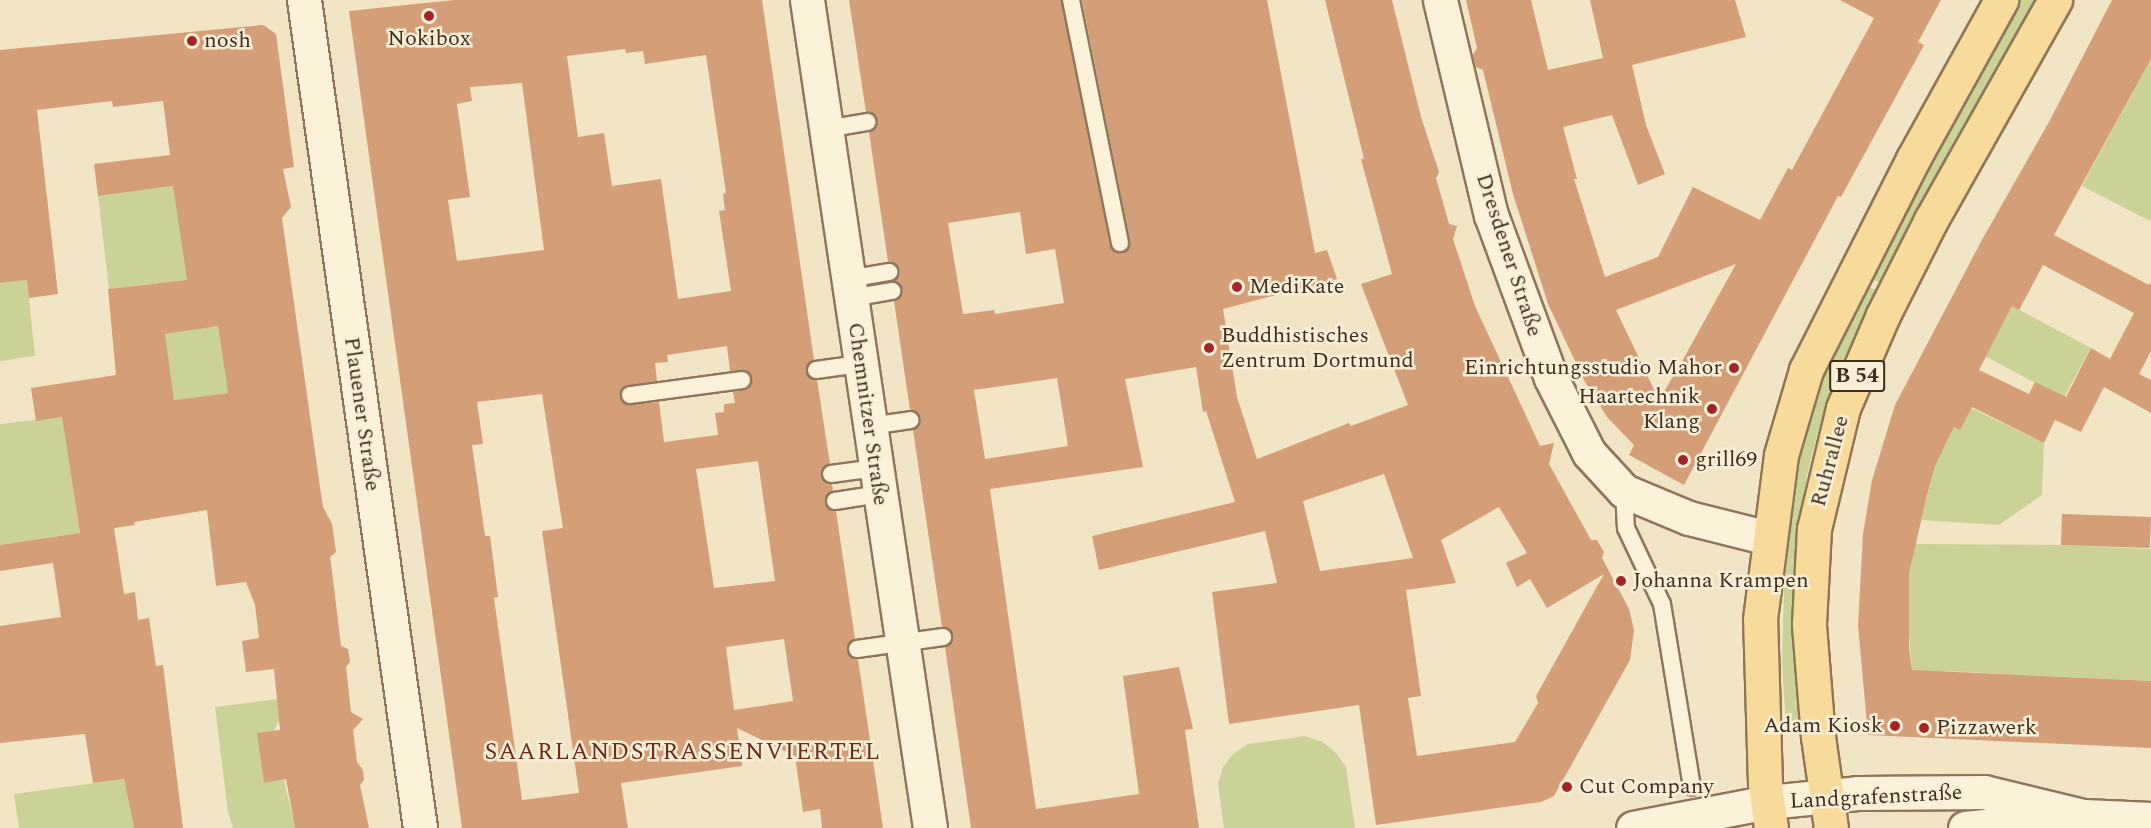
<!DOCTYPE html>
<html>
<head>
<meta charset="utf-8">
<style>
  body { margin:0 }
  #map { position:relative; width:2151px; height:828px; overflow:hidden; background:#f2e5c6; font-family:Spectral,serif }
  div>[style] { position:absolute }
  .green>* { inset:0; background:#cbd298; transform-origin:0 0 }
  .building>* { inset:0; background:#d49e78; transform-origin:0 0 }
  .roads { filter:drop-shadow(2px 0 #907659) drop-shadow(-2px 0 #907659) drop-shadow(0 2px #907659) drop-shadow(0 -2px #907659) }
  .service>* { height:16px; margin:-8px; padding:0 8px; transform-origin:8px; border-radius:8px; background:#fcf2da }
  .minor>* { height:33px; margin:-16.5px; padding:0 16.5px; transform-origin:16.5px; border-radius:16.5px; background:#fcf2da }
  .primary>* { height:33px; margin:-16.5px; padding:0 16.5px; transform-origin:16.5px; border-radius:16.5px; background:#f8da9b }
  .dots>* { width:16px; height:16px; translate:-50% -50%; box-sizing:border-box; border:3px solid #f9efd6; border-radius:50% }
  span { translate:-50% -50%; white-space:nowrap; text-align:center; line-height:1.15; -webkit-text-stroke:5px #f9efd6; paint-order:stroke }
  .shield-label span { padding:2px 4px; background:#f9efd6; border:2px solid; border-radius:4px; -webkit-text-stroke-width:0 }
  .shield-label { font-size:21px; color:#3f2e1e; font-weight:700 }
  .poi-label { font-size:22px; color:#3f2e1e }
  .left { translate:0 -50%; text-align:left }
  .right { translate:-100% -50%; text-align:right }
  .street-label { font-size:22px; color:#3f2e1e }
  .neighbourhood-label { font-size:24px; color:#6f2b1a; letter-spacing:1.5px }
</style>
</head>
<body>
<div id="map">
  <div class="green">
    <div style="clip-path:polygon(2016px 0,2036px 0,1881px 283px,1868px 278px)"></div>
    <div style="clip-path:polygon(2151px 59px,2151px 219px,2150px 221px,2082px 186px)"></div>
    <div style="clip-path:polygon(174px 186px,184px 260px,212px 255px,211px 327px,218px 326px,228px 393px,174px 400px,157px 283px,109px 289px,98px 196px)"></div>
    <div style="clip-path:polygon(27px 280px,35px 356px,0 361px,0 283px)"></div>
    <div style="clip-path:polygon(1863px 285px,1877px 290px,1840px 372px,1819px 428px,1807px 475px,1798px 541px,1794px 599px,1801px 727px,1786px 729px,1782px 662px,1784px 588px,1796px 459px,1816px 390px)"></div>
    <div style="left:2012px;top:306px;width:89px;height:57px;rotate:28deg"></div>
    <div style="clip-path:polygon(1965px 405px,2044px 443px,2042px 495px,1999px 525px,1921px 520px,1940px 445px,1945px 446px)"></div>
    <div style="clip-path:polygon(62px 417px,80px 533px,0 545px,0 424px)"></div>
    <div style="clip-path:polygon(1915px 544px,2061px 545px,2151px 549px,2151px 681px,1945px 671px,1913px 680px,1908px 623px,1909px 574px)"></div>
    <div style="clip-path:polygon(277px 699px,279px 721px,274px 731px,258px 733px,264px 782px,284px 780px,295px 828px,233px 828px,228px 812px,215px 707px)"></div>
    <div style="clip-path:polygon(1305px 736px,1323px 742px,1336px 753px,1346px 767px,1355px 828px,1224px 828px,1218px 784px,1223px 767px,1233px 754px,1248px 744px)"></div>
    <div style="clip-path:polygon(124px 779px,134px 828px,19px 828px,14px 794px)"></div>
  </div>
  <div class="building">
    <div style="clip-path:polygon(evenodd,454px 0,762px 0,814px 360px,807px 366px,806px 372px,812px 379px,817px 380px,830px 464px,822px 469px,821px 476px,826px 483px,832px 484px,833px 491px,828px 493px,825px 502px,827px 508px,836px 511px,855px 639px,848px 645px,847px 651px,849px 656px,858px 659px,883px 828px,822px 828px,820px 809px,803px 812px,795px 756px,737px 728px,742px 766px,621px 783px,628px 828px,462px 828px,349px 11px,454px 0,625px 49px,626px 53px,643px 51px,645px 64px,706px 55px,726px 193px,723px 194px,725px 210px,719px 211px,731px 291px,678px 299px,661px 179px,612px 186px,604px 133px,578px 137px,567px 56px,625px 49px,454px 0,522px 83px,544px 250px,457px 261px,448px 200px,470px 197px,457px 104px,472px 101px,470px 87px,522px 83px,454px 0,727px 346px,730px 371px,745px 370px,752px 379px,748px 389px,733px 392px,735px 403px,724px 404px,724px 412px,715px 413px,718px 435px,664px 442px,659px 402px,631px 405px,621px 401px,620px 392px,624px 386px,657px 381px,655px 363px,668px 362px,667px 355px,727px 346px,454px 0,542px 394px,563px 528px,542px 531px,579px 793px,522px 800px,494px 598px,498px 597px,490px 536px,485px 536px,472px 445px,483px 444px,477px 402px,542px 394px,454px 0,758px 461px,775px 581px,714px 588px,696px 469px,758px 461px,454px 0,784px 639px,793px 701px,734px 710px,726px 647px,784px 639px)"></div>
    <div style="clip-path:polygon(evenodd,849px 0,1061px 0,1110px 245px,1113px 250px,1121px 253px,1127px 250px,1130px 241px,1082px 0,1267px 0,1315px 253px,1327px 250px,1337px 279px,1223px 309px,1237px 397px,1257px 459px,1349px 423px,1351px 426px,1408px 405px,1361px 284px,1392px 274px,1361px 159px,1364px 159px,1325px 0,1392px 0,1421px 117px,1439px 172px,1436px 178px,1449px 224px,1457px 226px,1453px 239px,1475px 306px,1540px 446px,1554px 443px,1549px 464px,1591px 540px,1597px 540px,1604px 552px,1602px 558px,1629px 609px,1634px 630px,1630px 660px,1554px 796px,1541px 802px,1376px 825px,1359px 705px,1229px 724px,1212px 592px,1277px 583px,1265px 531px,1099px 570px,1092px 536px,1235px 502px,1206px 411px,1203px 412px,1196px 367px,1125px 379px,1143px 467px,990px 489px,1036px 809px,1139px 794px,1123px 676px,1179px 667px,1193px 729px,1185px 730px,1199px 828px,971px 828px,945px 647px,952px 641px,953px 635px,947px 628px,942px 627px,913px 430px,918px 428px,921px 419px,919px 413px,910px 410px,894px 301px,899px 299px,902px 290px,894px 281px,899px 275px,897px 266px,888px 262px,869px 132px,874px 130px,877px 121px,875px 115px,866px 112px,849px 0,1020px 212px,1026px 254px,1055px 249px,1064px 303px,995px 314px,994px 310px,963px 314px,948px 223px,1020px 212px,849px 0,1057px 378px,1068px 446px,985px 459px,974px 390px,1057px 378px,849px 0,1384px 474px,1413px 558px,1320px 571px,1303px 501px,1384px 474px,849px 0,1499px 507px,1527px 553px,1506px 563px,1517px 587px,1530px 579px,1547px 608px,1604px 574px,1536px 696px,1538px 703px,1515px 742px,1417px 756px,1408px 698px,1421px 696px,1406px 590px,1456px 583px,1441px 540px,1499px 507px)"></div>
    <div style="clip-path:polygon(evenodd,1466px 0,1531px 0,1548px 70px,1603px 58px,1590px 0,1735px 0,1746px 37px,1632px 65px,1646px 125px,1665px 174px,1638px 185px,1612px 115px,1563px 127px,1577px 179px,1574px 179px,1605px 277px,1658px 257px,1693px 187px,1760px 220px,1788px 168px,1792px 170px,1874px 18px,1840px 0,1941px 0,1918px 42px,1924px 45px,1841px 197px,1838px 196px,1684px 485px,1629px 455px,1634px 445px,1607px 417px,1584px 380px,1548px 304px,1513px 194px,1483px 70px,1476px 67px,1473px 55px,1477px 48px,1466px 0,1736px 264px,1680px 365px,1659px 400px,1616px 310px,1736px 264px)"></div>
    <div style="clip-path:polygon(evenodd,2112px 0,2151px 0,2151px 59px,2054px 235px,2149px 285px,2151px 282px,2151px 351px,2139px 374px,2151px 380px,2151px 413px,2104px 387px,2081px 432px,2055px 420px,2044px 443px,1972px 407px,1960px 430px,1954px 427px,1935px 466px,1927px 495px,1909px 574px,1909px 647px,1912px 670px,2151px 681px,2151px 748px,1868px 735px,1858px 625px,1863px 534px,1872px 480px,1895px 405px,1983px 238px,2049px 122px,2112px 0,2043px 265px,2134px 313px,2110px 359px,2091px 348px,2058px 413px,2066px 397px,2035px 382px,2029px 394px,1979px 370px,2012px 306px,2019px 310px,2043px 265px)"></div>
    <div style="clip-path:polygon(evenodd,263px 25px,276px 34px,294px 167px,283px 169px,291px 207px,282px 218px,321px 494px,323px 507px,332px 524px,336px 552px,330px 557px,332px 571px,341px 646px,348px 649px,349px 656px,350px 662px,346px 667px,351px 712px,363px 719px,353px 730px,357px 762px,363px 770px,364px 780px,360px 785px,369px 828px,295px 828px,286px 779px,264px 783px,257px 733px,280px 730px,274px 669px,246px 672px,242px 641px,259px 638px,255px 605px,246px 582px,216px 586px,207px 510px,134px 522px,135px 525px,114px 528px,124px 594px,135px 592px,138px 620px,149px 618px,156px 666px,163px 665px,183px 828px,134px 828px,124px 779px,93px 783px,85px 734px,0 743px,0 626px,61px 617px,53px 563px,0 571px,0 545px,80px 533px,62px 417px,36px 421px,31px 388px,116px 375px,108px 289px,187px 280px,173px 186px,98px 196px,94px 164px,170px 155px,163px 101px,113px 107px,112px 101px,37px 110px,58px 294px,29px 298px,27px 280px,0 283px,0 50px,263px 25px,218px 326px,228px 393px,174px 400px,165px 334px,218px 326px)"></div>
    <div style="left:2062px;top:514px;width:89px;height:31px;rotate:2deg"></div>
  </div>
  <div class="roads">
    <div class="service">
      <div style="left:1071px;top:0;width:248px;rotate:78.6deg"></div>
      <div style="left:826px;top:129px;width:42px;rotate:-9.7deg"></div>
      <div style="left:848px;top:279px;width:42px;rotate:-9.7deg"></div>
      <div style="left:851px;top:298px;width:42px;rotate:-9.7deg"></div>
      <div style="left:816px;top:370px;width:44px;rotate:-7.8deg"></div>
      <div style="left:630px;top:395px;width:113px;rotate:-7.6deg"></div>
      <div style="left:870px;top:426px;width:41px;rotate:-8.3deg"></div>
      <div style="left:831px;top:474px;width:45px;rotate:-7.6deg"></div>
      <div style="left:1624px;top:491px;width:37px;rotate:87deg"></div>
      <div style="left:1626px;top:528px;width:84px;rotate:64.7deg"></div>
      <div style="left:1662px;top:604px;width:185px;rotate:80.7deg"></div>
      <div style="left:835px;top:501px;width:46px;rotate:-8.8deg"></div>
      <div style="left:857px;top:649px;width:87px;rotate:-7.9deg"></div>
    </div>
    <div class="minor">
      <div style="left:304px;top:0;width:836px;rotate:82.02deg"></div>
      <div style="left:807px;top:0;width:837px;rotate:81.55deg"></div>
      <div style="left:1440px;top:0;width:221px;rotate:76.7deg"></div>
      <div style="left:1491px;top:215px;width:174px;rotate:69.8deg"></div>
      <div style="left:1551px;top:378px;width:84px;rotate:63.1deg"></div>
      <div style="left:1589px;top:453px;width:52px;rotate:47.4deg"></div>
      <div style="left:1624px;top:491px;width:70px;rotate:22.6deg"></div>
      <div style="left:1689px;top:518px;width:81px;rotate:14.2deg"></div>
      <div style="left:1633px;top:828px;width:137px;rotate:-10.9deg"></div>
      <div style="left:1768px;top:802px;width:90px;rotate:-5.7deg"></div>
      <div style="left:1858px;top:793px;width:126px;rotate:-0.5deg"></div>
      <div style="left:1984px;top:792px;width:102px;rotate:13.6deg"></div>
      <div style="left:1965px;top:828px;width:119px;rotate:-5.8deg"></div>
      <div style="left:2083px;top:816px;width:68px;rotate:2.5deg"></div>
    </div>
    <div class="primary">
      <div style="left:1771px;top:828px;width:44px;rotate:-97.8deg"></div>
      <div style="left:1765px;top:784px;width:165px;rotate:-91.7deg"></div>
      <div style="left:1760px;top:619px;width:165px;rotate:-82.7deg"></div>
      <div style="left:1781px;top:455px;width:89px;rotate:-73.6deg"></div>
      <div style="left:1806px;top:370px;width:237px;rotate:-63.1deg"></div>
      <div style="left:1913px;top:159px;width:182px;rotate:-61deg"></div>
      <div style="left:1831px;top:828px;width:92px;rotate:-98.1deg"></div>
      <div style="left:1818px;top:737px;width:113px;rotate:-94.6deg"></div>
      <div style="left:1809px;top:624px;width:95px;rotate:-87deg"></div>
      <div style="left:1814px;top:529px;width:124px;rotate:-76.5deg"></div>
      <div style="left:1843px;top:408px;width:101px;rotate:-66.7deg"></div>
      <div style="left:1883px;top:315px;width:106px;rotate:-63.2deg"></div>
      <div style="left:1931px;top:220px;width:253px;rotate:-60.6deg"></div>
    </div>
  </div>
  <div class="dots">
    <div style="left:429px;top:16px;background:#a42425"></div>
    <div style="left:192px;top:41px;background:#a42425"></div>
    <div style="left:1237px;top:287px;background:#a42425"></div>
    <div style="left:1209px;top:348px;background:#a42425"></div>
    <div style="left:1734px;top:368px;background:#a42425"></div>
    <div style="left:1712px;top:409px;background:#a42425"></div>
    <div style="left:1683px;top:460px;background:#a42425"></div>
    <div style="left:1621px;top:581px;background:#a42425"></div>
    <div style="left:1895px;top:726px;background:#a42425"></div>
    <div style="left:1924px;top:728px;background:#a42425"></div>
    <div style="left:1567px;top:787px;background:#a42425"></div>
  </div>
  <div class="shield-label">
    <span style="left:1857px;top:376px">B 54</span>
  </div>
  <div class="poi-label">
    <span style="left:429px;top:39px">Nokibox</span>
    <span class="left" style="left:204px;top:41px">nosh</span>
    <span class="left" style="left:1249px;top:287px">MediKate</span>
    <span class="left" style="left:1221px;top:348px">Buddhistisches<br>Zentrum Dortmund</span>
    <span class="right" style="left:1722px;top:368px">Einrichtungsstudio Mahor</span>
    <span class="right" style="left:1700px;top:409px">Haartechnik<br>Klang</span>
    <span class="left" style="left:1695px;top:460px">grill69</span>
    <span class="left" style="left:1633px;top:581px">Johanna Krampen</span>
    <span class="right" style="left:1883px;top:726px">Adam Kiosk</span>
    <span class="left" style="left:1936px;top:728px">Pizzawerk</span>
    <span class="left" style="left:1579px;top:787px">Cut Company</span>
  </div>
  <div class="street-label">
    <span style="left:1509px;top:255px;rotate:72deg">Dresdener Straße</span>
    <span style="left:362px;top:414px;rotate:82deg">Plauener Straße</span>
    <span style="left:868px;top:414px;rotate:82deg">Chemnitzer Straße</span>
    <span style="left:1830px;top:461px;rotate:-75deg">Ruhrallee</span>
    <span style="left:1876px;top:797px;rotate:-3deg">Landgrafenstraße</span>
  </div>
  <div class="neighbourhood-label">
    <span style="left:683px;top:753px">SAARLANDSTRASSENVIERTEL</span>
  </div>
</div>
</body>
</html>
